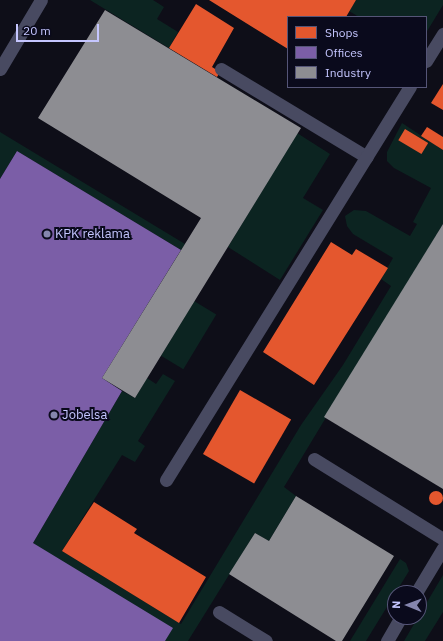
<!DOCTYPE html>
<html>
<head>
<meta charset="utf-8">
<style>
  body { margin:0 }
  #map { position:relative; width:443px; height:641px; overflow:hidden; background:#0e0e18; font-family:"IBM Plex Sans",sans-serif }
  div>[style] { position:absolute }
  .green>* { inset:0; background:#0c2421; transform-origin:0 0 }
  .shops>* { inset:0; background:#e4572e; transform-origin:0 0 }
  .round { border-radius:50% }
  .offices>* { inset:0; background:#7b5ea7 }
  .industry>* { inset:0; background:#8d8d92 }
  .service>* { height:13px; margin:-6.5px; padding:0 6.5px; transform-origin:6.5px; border-radius:6.5px; background:#484a61 }
  .dots>* { width:11px; height:11px; translate:-50% -50%; box-sizing:border-box; border:2px solid #0a0a1c; border-radius:50% }
  span { translate:-50% -50%; white-space:nowrap; text-align:center; line-height:1.15; -webkit-text-stroke:4px #0a0a1c; paint-order:stroke }
  .poi-label { font-size:13px; color:#c5c6ff }
  .left { translate:0 -50%; text-align:left }
  .legend { position:absolute; left:287px; top:16px; width:140px; height:72px; box-sizing:border-box; background:#0a0a1c; border:1px solid #557; margin:0; padding:5px 7px; list-style:none; font-size:12px; color:#c5c6ff }
  .legend li { display:flex; align-items:center; gap:8px; height:20px }
  .legend b { width:20px; border:1px solid #557 }
  .north { position:absolute; left:387px; top:585px; width:40px; height:40px; box-sizing:border-box; background:#0a0a1c; border:1px solid #557; border-radius:50%; rotate:271deg; font-size:11px; font-weight:700; line-height:16px; text-align:center; color:#c5c6ff }
  .north::after { content:''; display:block; margin:auto; width:14px; height:18px; background:#8586ae; clip-path:polygon(50% 0,100% 100%,50% 72%,0 100%) }
  .scale { position:absolute; left:16px; top:24px; width:83px; height:18px; box-sizing:border-box; border:2px solid #c5c6ff; border-top:0; padding-left:5px; font-size:12px; line-height:14px; white-space:nowrap; color:#c5c6ff; -webkit-text-stroke:3px #0a0a1c; paint-order:stroke }
</style>
</head>
<body>
<div id="map">
  <div class="green">
    <div style="clip-path:polygon(90px 0,153px 0,164px 7px,157px 19px,178px 32px,169px 48px)"></div>
    <div style="clip-path:polygon(356px 0,443px 0,443px 5px,426px 33px,426px 17px,359px 17px,349px 11px)"></div>
    <div style="clip-path:polygon(402px 123px,443px 150px,443px 224px,284px 487px,296px 496px,269px 541px,255px 533px,188px 641px,165px 641px,33px 543px,122px 391px,135px 398px,147px 378px,156px 384px,163px 374px,175px 381px,138px 441px,145px 446px,135px 462px,122px 455px,62px 551px,181px 624px,301px 425px,343px 365px,391px 286px,381px 279px,393px 258px,353px 234px,347px 226px,345px 216px,354px 210px,366px 211px,410px 236px,417px 224px,413px 222px,431px 188px,394px 168px,387px 161px,387px 152px)"></div>
    <div style="clip-path:polygon(0 132px,185px 244px,181px 250px,17px 151px,0 179px)"></div>
    <div style="clip-path:polygon(297px 133px,330px 154px,303px 198px,323px 210px,280px 280px,228px 247px)"></div>
    <div style="left:194px;top:301px;width:26px;height:64px;rotate:31deg"></div>
    <div style="clip-path:polygon(400px 559px,406px 563px,409px 571px,366px 641px,350px 641px)"></div>
    <div style="clip-path:polygon(443px 575px,443px 612px,425px 641px,404px 641px)"></div>
  </div>
  <div class="shops">
    <div style="clip-path:polygon(209px 0,356px 0,346px 17px,288px 17px,288px 49px)"></div>
    <div style="clip-path:polygon(196px 4px,234px 28px,212px 67px,220px 72px,217px 77px,169px 48px)"></div>
    <div style="clip-path:polygon(443px 84px,443px 110px,431px 103px)"></div>
    <div style="clip-path:polygon(427px 127px,443px 137px,443px 150px,421px 136px)"></div>
    <div style="left:405px;top:129px;width:27px;height:13px;rotate:31deg"></div>
    <div style="clip-path:polygon(331px 242px,352px 255px,356px 249px,388px 268px,314px 385px,263px 352px)"></div>
    <div style="left:240px;top:390px;width:59px;height:74px;rotate:30deg"></div>
    <div class="round" style="left:429px;top:491px;width:14px;height:14px"></div>
    <div style="clip-path:polygon(94px 502px,137px 529px,134px 533px,206px 577px,179px 623px,62px 551px)"></div>
  </div>
  <div class="offices">
    <div style="clip-path:polygon(17px 151px,181px 250px,102px 378px,122px 391px,33px 543px,173px 628px,165px 641px,0 641px,0 179px)"></div>
  </div>
  <div class="industry">
    <div style="clip-path:polygon(105px 10px,301px 128px,135px 398px,102px 378px,201px 218px,38px 118px)"></div>
    <div style="clip-path:polygon(443px 224px,443px 489px,324px 417px)"></div>
    <div style="clip-path:polygon(296px 496px,394px 556px,342px 641px,336px 641px,229px 574px,255px 533px,269px 541px)"></div>
  </div>
  <div class="service">
    <div style="left:426px;top:61px;width:32px;rotate:-58deg"></div>
    <div style="left:0;top:69px;width:80px;rotate:-59.3deg"></div>
    <div style="left:221px;top:69px;width:170px;rotate:31.1deg"></div>
    <div style="left:314px;top:459px;width:152px;rotate:31.8deg"></div>
    <div style="left:166px;top:480px;width:463px;rotate:-58.2deg"></div>
    <div style="left:416px;top:593px;width:52px;rotate:-59deg"></div>
    <div style="left:219px;top:612px;width:55px;rotate:31.7deg"></div>
    <div style="left:387px;top:641px;width:28px;rotate:-60deg"></div>
  </div>
  <div class="dots">
    <div style="left:47px;top:234px;background:#8586ae"></div>
    <div style="left:54px;top:415px;background:#8586ae"></div>
  </div>
  <div class="poi-label">
    <span class="left" style="left:55px;top:234px">KPK reklama</span>
    <span class="left" style="left:62px;top:415px">Jobelsa</span>
  </div>
  <ul class="legend">
  <li><b style="height:11px;background:#e4572e"></b>Shops</li>
  <li><b style="height:11px;background:#7b5ea7"></b>Offices</li>
  <li><b style="height:11px;background:#8d8d92"></b>Industry</li>
  </ul>
  <div class="north">N</div>
  <div class="scale">20 m</div>
</div>
</body>
</html>
